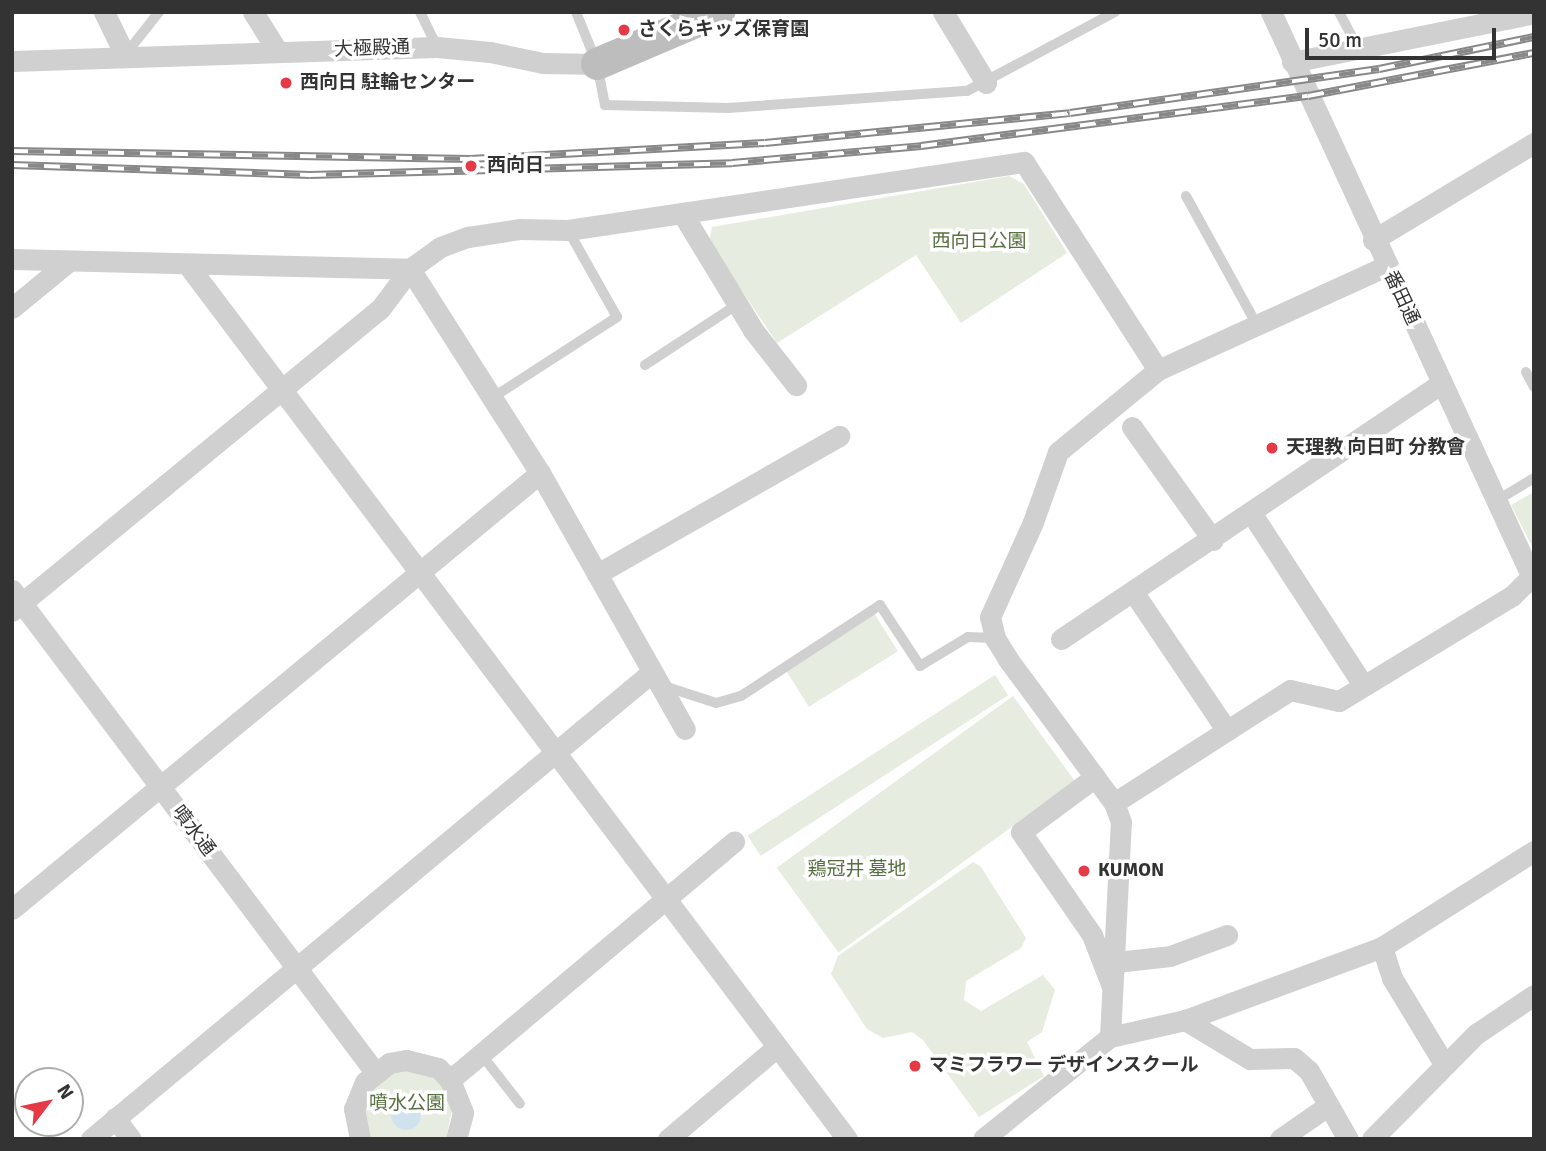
<!DOCTYPE html>
<html>
<head>
<meta charset="utf-8">
<style>
  body { margin:0 }
  #map { position:relative; width:1546px; height:1151px; overflow:hidden; background:#fff; font-family:Signika,"Noto Sans JP",sans-serif }
  div>[style] { position:absolute }
  .green>* { inset:0; background:#e6ecdf; transform-origin:0 0 }
  .water>* { inset:0; background:#cfe2ee }
  .round { border-radius:50% }
  .lane>* { height:10px; margin:-5px; padding:0 5px; transform-origin:5px; border-radius:5px; background:#d0d0d0 }
  .street>* { height:21px; margin:-10.5px; padding:0 10.5px; transform-origin:10.5px; border-radius:10.5px; background:#d0d0d0 }
  .secondary>* { height:32px; margin:-16px; padding:0 16px; transform-origin:16px; border-radius:16px; background:#bdbdbd }
  .rail>* { height:8px; margin-top:-4px; transform-origin:0; background:repeating-linear-gradient(90deg,#fff 0 16px,#888 0 32px); box-sizing:border-box; border-block:2px solid #888 }
  .dots>* { width:19px; height:19px; translate:-50% -50%; box-sizing:border-box; border:4px solid #fff; border-radius:50% }
  span { translate:-50% -50%; white-space:nowrap; text-align:center; line-height:1.15; -webkit-text-stroke:7px #fff; paint-order:stroke }
  .poi-label { font-size:19px; color:#333; font-weight:700 }
  .left { translate:0 -50%; text-align:left }
  .street-label { font-size:19px; color:#333 }
  .park-label { font-size:19px; color:#56703f }
  .frame { position:absolute; inset:0; border:14px solid #333; pointer-events:none }
  .north { position:absolute; left:14px; top:1067px; width:70px; height:70px; box-sizing:border-box; background:#fff; border:2px solid #adadad; border-radius:50%; rotate:58deg; font-size:19px; font-weight:700; line-height:28px; text-align:center; color:#333 }
  .north::after { content:''; display:block; margin:auto; width:24px; height:32px; background:#e63946; clip-path:polygon(50% 0,100% 100%,50% 72%,0 100%) }
  .scale { position:absolute; left:1305px; top:28px; width:191px; height:32px; box-sizing:border-box; border:4px solid #333; border-top:0; padding-left:9px; font-size:21px; line-height:24px; white-space:nowrap; color:#333; -webkit-text-stroke:5px #fff; paint-order:stroke }
</style>
</head>
<body>
<div id="map">
  <div class="green">
    <div style="clip-path:polygon(1009px 176px,1024px 184px,1067px 253px,961px 323px,916px 255px,777px 343px,709px 242px,712px 227px)"></div>
    <div style="clip-path:polygon(1534px 492px,1534px 550px,1511px 505px)"></div>
    <div style="left:874px;top:613px;width:45px;height:105px;rotate:58deg"></div>
    <div style="left:995px;top:675px;width:24px;height:295px;rotate:57deg"></div>
    <div style="left:1013px;top:696px;width:105px;height:292px;rotate:54deg"></div>
    <div style="clip-path:polygon(973px 862px,981px 867px,1026px 938px,1021px 948px,966px 981px,964px 1000px,981px 1011px,1043px 975px,1055px 990px,1042px 1032px,1027px 1042px,1044px 1076px,979px 1117px,923px 1040px,912px 1032px,883px 1038px,867px 1029px,831px 974px,838px 956px)"></div>
    <div style="clip-path:polygon(404px 1069px,426px 1073px,444px 1088px,452px 1109px,446px 1139px,368px 1139px,362px 1104px,382px 1076px)"></div>
  </div>
  <div class="water">
    <div class="round" style="left:391px;top:1100px;width:30px;height:30px"></div>
  </div>
  <div class="lane">
    <div style="left:420px;top:12px;width:39px;rotate:64deg"></div>
    <div style="left:576px;top:12px;width:56px;rotate:68deg"></div>
    <div style="left:597px;top:64px;width:42px;rotate:79deg"></div>
    <div style="left:605px;top:105px;width:123px;rotate:1.4deg"></div>
    <div style="left:728px;top:108px;width:240px;rotate:-4.1deg"></div>
    <div style="left:967px;top:91px;width:168px;rotate:-28.1deg"></div>
    <div style="left:1339px;top:12px;width:43px;rotate:62.2deg"></div>
    <div style="left:125px;top:55px;width:55px;rotate:-51.7deg"></div>
    <div style="left:1186px;top:196px;width:147px;rotate:61.2deg"></div>
    <div style="left:645px;top:365px;width:111px;rotate:-33.3deg"></div>
    <div style="left:1526px;top:372px;width:17px;rotate:62deg"></div>
    <div style="left:492px;top:398px;width:149px;rotate:-32.9deg"></div>
    <div style="left:617px;top:317px;width:100px;rotate:-119.4deg"></div>
    <div style="left:1496px;top:501px;width:44px;rotate:-31.2deg"></div>
    <div style="left:661px;top:685px;width:58px;rotate:18.1deg"></div>
    <div style="left:716px;top:703px;width:26px;rotate:-16deg"></div>
    <div style="left:741px;top:696px;width:166px;rotate:-33.2deg"></div>
    <div style="left:880px;top:605px;width:73px;rotate:56.7deg"></div>
    <div style="left:920px;top:666px;width:56px;rotate:-31.1deg"></div>
    <div style="left:968px;top:637px;width:27px;rotate:2deg"></div>
    <div style="left:481px;top:1054px;width:63px;rotate:52deg"></div>
  </div>
  <div class="street">
    <div style="left:104px;top:12px;width:48px;rotate:64deg"></div>
    <div style="left:253px;top:12px;width:47px;rotate:58deg"></div>
    <div style="left:943px;top:12px;width:83px;rotate:58.8deg"></div>
    <div style="left:1271px;top:12px;width:628px;rotate:65.23deg"></div>
    <div style="left:12px;top:61px;width:425px;rotate:-1.9deg"></div>
    <div style="left:437px;top:47px;width:53px;rotate:5.4deg"></div>
    <div style="left:490px;top:52px;width:54px;rotate:11.7deg"></div>
    <div style="left:543px;top:63px;width:54px;rotate:1.1deg"></div>
    <div style="left:1292px;top:62px;width:247px;rotate:-11.4deg"></div>
    <div style="left:682px;top:213px;width:137px;rotate:58.7deg"></div>
    <div style="left:753px;top:330px;width:70px;rotate:52deg"></div>
    <div style="left:1373px;top:240px;width:188px;rotate:-31.1deg"></div>
    <div style="left:12px;top:259px;width:398px;rotate:1.4deg"></div>
    <div style="left:410px;top:269px;width:242px;rotate:57.5deg"></div>
    <div style="left:540px;top:473px;width:294px;rotate:60.5deg"></div>
    <div style="left:187px;top:264px;width:1096px;rotate:52.97deg"></div>
    <div style="left:12px;top:308px;width:74px;rotate:-39.5deg"></div>
    <div style="left:1132px;top:427px;width:139px;rotate:54.4deg"></div>
    <div style="left:1252px;top:514px;width:204px;rotate:57deg"></div>
    <div style="left:597px;top:574px;width:279px;rotate:-29.7deg"></div>
    <div style="left:12px;top:590px;width:603px;rotate:53.02deg"></div>
    <div style="left:1134px;top:593px;width:166px;rotate:56deg"></div>
    <div style="left:12px;top:611px;width:476px;rotate:-39.4deg"></div>
    <div style="left:380px;top:309px;width:50px;rotate:-53.1deg"></div>
    <div style="left:410px;top:269px;width:37px;rotate:-36deg"></div>
    <div style="left:440px;top:247px;width:30px;rotate:-20deg"></div>
    <div style="left:468px;top:237px;width:53px;rotate:-8.7deg"></div>
    <div style="left:520px;top:229px;width:48px;rotate:1.2deg"></div>
    <div style="left:568px;top:230px;width:461px;rotate:-8.5deg"></div>
    <div style="left:1024px;top:162px;width:247px;rotate:57.2deg"></div>
    <div style="left:1061px;top:639px;width:458px;rotate:-33.9deg"></div>
    <div style="left:1095px;top:777px;width:92px;rotate:143.4deg"></div>
    <div style="left:1021px;top:832px;width:125px;rotate:55.4deg"></div>
    <div style="left:1092px;top:935px;width:53px;rotate:68.8deg"></div>
    <div style="left:1114px;top:803px;width:209px;rotate:-32.7deg"></div>
    <div style="left:1290px;top:690px;width:50px;rotate:12.7deg"></div>
    <div style="left:1339px;top:701px;width:202px;rotate:-31.3deg"></div>
    <div style="left:1512px;top:596px;width:31px;rotate:-45deg"></div>
    <div style="left:12px;top:909px;width:685px;rotate:-39.55deg"></div>
    <div style="left:1382px;top:947px;width:33px;rotate:72deg"></div>
    <div style="left:1392px;top:978px;width:100px;rotate:58.8deg"></div>
    <div style="left:1116px;top:962px;width:54px;rotate:-6.3deg"></div>
    <div style="left:1170px;top:956px;width:61px;rotate:-20.2deg"></div>
    <div style="left:1185px;top:1020px;width:76px;rotate:31deg"></div>
    <div style="left:1250px;top:1059px;width:44px;rotate:-1.3deg"></div>
    <div style="left:1294px;top:1058px;width:20px;rotate:41deg"></div>
    <div style="left:1309px;top:1071px;width:78px;rotate:60.2deg"></div>
    <div style="left:1110px;top:1037px;width:215px;rotate:-87.1deg"></div>
    <div style="left:1121px;top:822px;width:20px;rotate:-110deg"></div>
    <div style="left:1114px;top:803px;width:179px;rotate:-126.4deg"></div>
    <div style="left:1008px;top:659px;width:25px;rotate:-122deg"></div>
    <div style="left:995px;top:638px;width:22px;rotate:-103deg"></div>
    <div style="left:990px;top:617px;width:104px;rotate:-65.6deg"></div>
    <div style="left:1033px;top:522px;width:74px;rotate:-70.3deg"></div>
    <div style="left:1058px;top:452px;width:129px;rotate:-39.4deg"></div>
    <div style="left:1158px;top:370px;width:251px;rotate:-24.5deg"></div>
    <div style="left:450px;top:1080px;width:371px;rotate:-40deg"></div>
    <div style="left:115px;top:1118px;width:26px;rotate:53deg"></div>
    <div style="left:91px;top:1139px;width:729px;rotate:-39.77deg"></div>
    <div style="left:360px;top:1139px;width:31px;rotate:-101deg"></div>
    <div style="left:354px;top:1109px;width:29px;rotate:-68deg"></div>
    <div style="left:365px;top:1082px;width:31px;rotate:-38deg"></div>
    <div style="left:389px;top:1063px;width:17px;rotate:-10deg"></div>
    <div style="left:406px;top:1060px;width:33px;rotate:14deg"></div>
    <div style="left:438px;top:1068px;width:17px;rotate:45deg"></div>
    <div style="left:450px;top:1080px;width:35px;rotate:68deg"></div>
    <div style="left:463px;top:1113px;width:27px;rotate:105deg"></div>
    <div style="left:668px;top:1139px;width:143px;rotate:-40.2deg"></div>
    <div style="left:983px;top:1139px;width:163px;rotate:-38.8deg"></div>
    <div style="left:1110px;top:1037px;width:77px;rotate:-12.8deg"></div>
    <div style="left:1185px;top:1020px;width:210px;rotate:-20.3deg"></div>
    <div style="left:1382px;top:947px;width:180px;rotate:-32.3deg"></div>
    <div style="left:1280px;top:1139px;width:56px;rotate:-34.8deg"></div>
    <div style="left:1372px;top:1139px;width:148px;rotate:-45.3deg"></div>
    <div style="left:1476px;top:1034px;width:70px;rotate:-33.9deg"></div>
  </div>
  <div class="secondary">
    <div style="left:597px;top:64px;width:133px;rotate:-23.1deg"></div>
  </div>
  <div class="rail">
    <div style="left:12px;top:151px;width:458px;rotate:1deg"></div>
    <div style="left:470px;top:159px;width:295px;rotate:-3.1deg"></div>
    <div style="left:765px;top:143px;width:306px;rotate:-5.6deg"></div>
    <div style="left:1070px;top:113px;width:312px;rotate:-8.1deg"></div>
    <div style="left:1379px;top:69px;width:158px;rotate:-11.7deg"></div>
    <div style="left:12px;top:165px;width:298px;rotate:1.9deg"></div>
    <div style="left:310px;top:175px;width:422px;rotate:-1.6deg"></div>
    <div style="left:732px;top:163px;width:190px;rotate:-5.1deg"></div>
    <div style="left:921px;top:146px;width:390px;rotate:-7.4deg"></div>
    <div style="left:1308px;top:96px;width:230px;rotate:-10.8deg"></div>
  </div>
  <div class="dots">
    <div style="left:624px;top:30px;background:#e63946"></div>
    <div style="left:286px;top:83px;background:#e63946"></div>
    <div style="left:471px;top:166px;background:#e63946"></div>
    <div style="left:1272px;top:448px;background:#e63946"></div>
    <div style="left:1084px;top:871px;background:#e63946"></div>
    <div style="left:915px;top:1066px;background:#e63946"></div>
  </div>
  <div class="poi-label">
    <span class="left" style="left:638px;top:30px">さくらキッズ保育園</span>
    <span class="left" style="left:300px;top:83px">西向日 駐輪センター</span>
    <span class="left" style="left:487px;top:166px">西向日</span>
    <span class="left" style="left:1286px;top:448px">天理教 向日町 分教會</span>
    <span class="left" style="left:1098px;top:871px">KUMON</span>
    <span class="left" style="left:929px;top:1066px">マミフラワー デザインスクール</span>
  </div>
  <div class="street-label">
    <span style="left:372px;top:49px;rotate:-2deg">大極殿通</span>
    <span style="left:1401px;top:298px;rotate:65deg">番田通</span>
    <span style="left:193px;top:831px;rotate:53deg">噴水通</span>
  </div>
  <div class="park-label">
    <span style="left:979px;top:242px">西向日公園</span>
    <span style="left:857px;top:870px">鶏冠井 墓地</span>
    <span style="left:407px;top:1104px">噴水公園</span>
  </div>
  <div class="frame"></div>
  <div class="north">N</div>
  <div class="scale">50 m</div>
</div>
</body>
</html>
